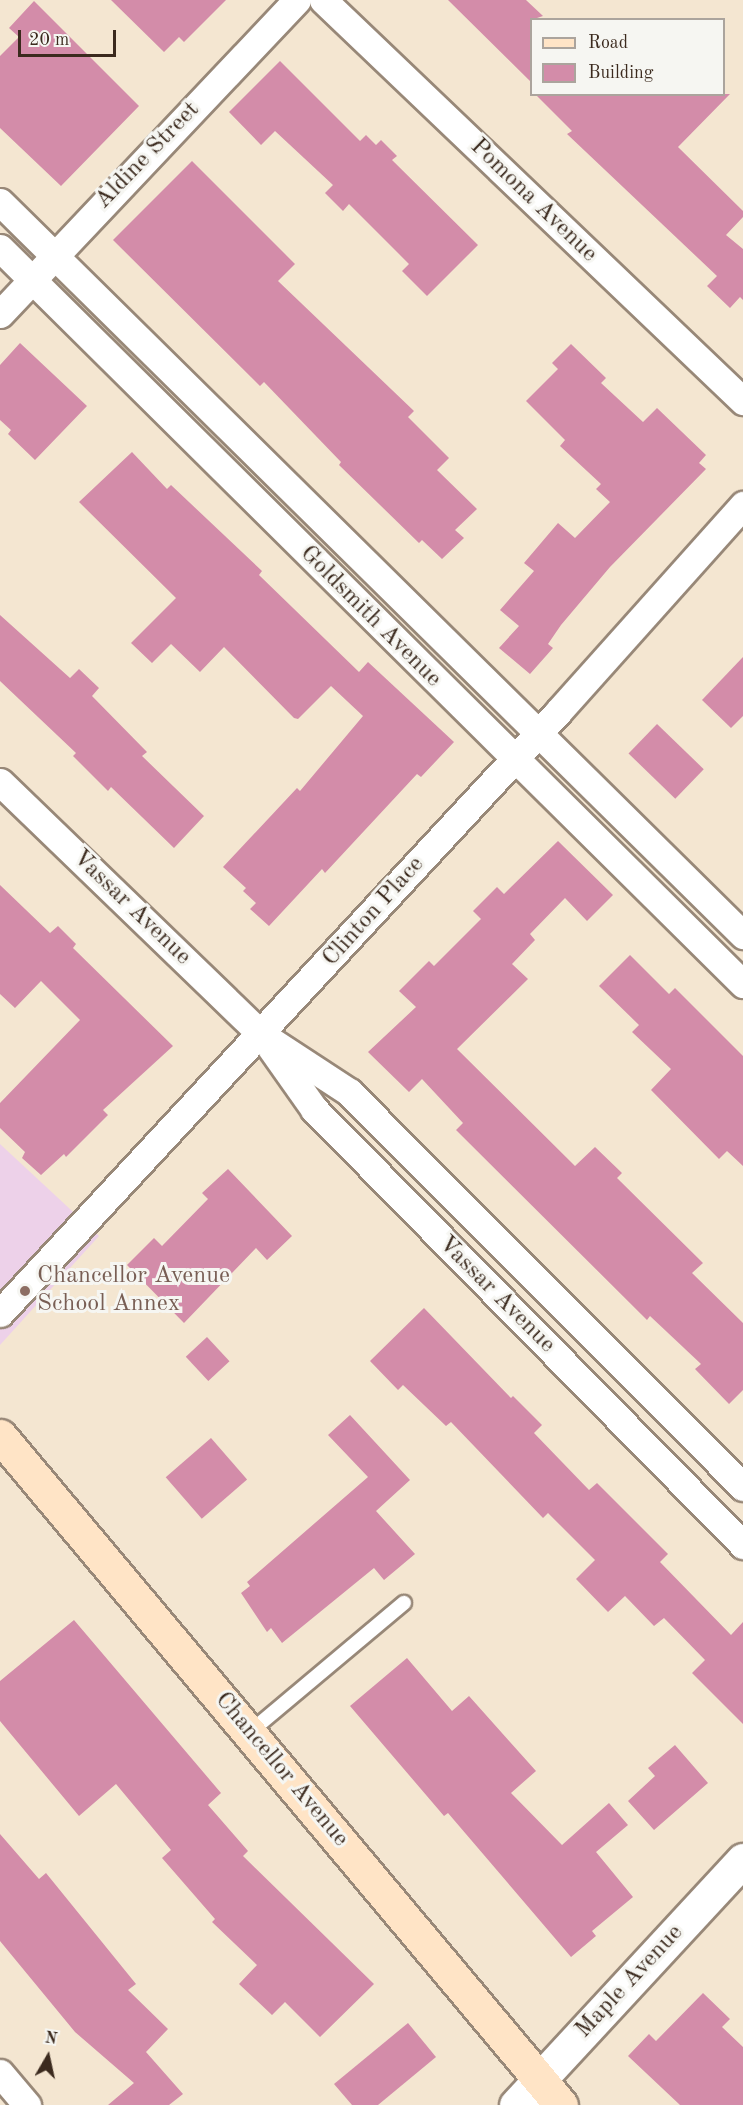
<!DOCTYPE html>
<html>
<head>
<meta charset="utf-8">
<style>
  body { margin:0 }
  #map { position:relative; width:743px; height:2105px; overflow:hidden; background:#f4e6d1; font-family:"Old Standard TT",serif }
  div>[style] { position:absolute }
  .built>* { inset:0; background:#edd1e9 }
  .building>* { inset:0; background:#d38ca9; transform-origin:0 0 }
  .roads { filter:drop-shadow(2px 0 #988878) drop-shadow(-2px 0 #988878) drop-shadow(0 2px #988878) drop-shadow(0 -2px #988878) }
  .service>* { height:14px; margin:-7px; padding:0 7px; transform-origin:7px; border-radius:7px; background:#fff }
  .minor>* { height:27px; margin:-13.5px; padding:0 13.5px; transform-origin:13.5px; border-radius:13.5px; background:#fff }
  .tertiary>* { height:33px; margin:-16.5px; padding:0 16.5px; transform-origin:16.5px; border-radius:16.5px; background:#fff }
  .secondary>* { height:33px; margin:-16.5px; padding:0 16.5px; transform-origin:16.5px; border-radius:16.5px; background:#ffe4c6 }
  .dots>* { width:16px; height:16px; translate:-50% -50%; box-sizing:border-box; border:3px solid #f6f6f2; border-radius:50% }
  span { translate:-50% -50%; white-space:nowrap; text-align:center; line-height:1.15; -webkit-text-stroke:6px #f6f6f2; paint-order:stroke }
  .street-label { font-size:24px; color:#3b2a1e }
  .education-label { font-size:24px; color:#785e54 }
  .left { translate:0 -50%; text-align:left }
  .legend { position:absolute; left:530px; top:18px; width:195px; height:78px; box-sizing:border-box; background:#f6f6f2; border:2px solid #aba49d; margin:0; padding:8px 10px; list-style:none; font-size:18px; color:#3b2a1e }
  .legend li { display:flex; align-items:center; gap:12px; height:30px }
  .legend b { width:30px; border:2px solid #aba49d }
  .north { position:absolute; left:18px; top:2027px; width:60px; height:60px; -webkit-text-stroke:4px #f6f6f2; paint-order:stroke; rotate:9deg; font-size:16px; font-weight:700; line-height:24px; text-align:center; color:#3b2a1e }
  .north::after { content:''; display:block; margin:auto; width:21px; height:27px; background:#3b2a1e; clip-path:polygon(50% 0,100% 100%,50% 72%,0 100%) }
  .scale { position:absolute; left:18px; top:30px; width:98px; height:27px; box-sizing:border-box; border:3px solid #3b2a1e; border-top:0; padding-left:8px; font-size:18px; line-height:21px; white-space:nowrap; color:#3b2a1e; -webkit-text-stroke:4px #f6f6f2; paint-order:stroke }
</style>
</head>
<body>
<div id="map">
  <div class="built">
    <div style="clip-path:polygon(0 1144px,99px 1236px,0 1345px)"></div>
  </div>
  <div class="building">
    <div style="clip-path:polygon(111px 0,226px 0,184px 42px,179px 37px,164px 52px)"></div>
    <div style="clip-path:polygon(448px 0,526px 0,543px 16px,531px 20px,531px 82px)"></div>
    <div style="clip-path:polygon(34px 1px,139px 106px,61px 186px,0 128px,0 56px,19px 37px,9px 28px)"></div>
    <div style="clip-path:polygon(280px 61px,360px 141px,366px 135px,376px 145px,381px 140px,397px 156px,392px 160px,478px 245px,427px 296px,402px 271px,409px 264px,349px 204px,343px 211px,325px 193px,333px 185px,275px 131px,261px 145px,229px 112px)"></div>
    <div style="clip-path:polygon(535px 94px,730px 94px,678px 147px,743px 211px,743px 217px,726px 235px,743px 249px,743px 300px,740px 297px,730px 308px,707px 286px,717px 276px,567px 134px,572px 131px)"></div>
    <div style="clip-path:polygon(192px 161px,295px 264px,278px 281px,414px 411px,408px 417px,449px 458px,437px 470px,477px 509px,455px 530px,464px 538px,442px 559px,422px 540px,419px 543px,339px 465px,341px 462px,264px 382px,260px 386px,113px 240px)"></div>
    <div style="clip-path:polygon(20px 343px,87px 406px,35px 460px,8px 434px,11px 430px,0 420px,0 365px)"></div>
    <div style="clip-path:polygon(571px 344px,606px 378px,601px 383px,643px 422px,657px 408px,706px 455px,699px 463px,706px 469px,610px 567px,561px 625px,548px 644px,553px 648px,530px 674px,499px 648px,519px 626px,500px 610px,534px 571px,524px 563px,558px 523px,575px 538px,610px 502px,596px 489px,601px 484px,560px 446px,565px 440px,526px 401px,558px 369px,552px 363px)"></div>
    <div style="clip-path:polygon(132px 452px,167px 489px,171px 485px,262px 571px,259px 575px,359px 672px,368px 662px,454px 742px,421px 777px,417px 774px,325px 873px,322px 869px,269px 926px,250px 909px,256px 903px,243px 891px,246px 888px,223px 867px,297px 788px,300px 791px,363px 716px,331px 686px,298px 719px,294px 718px,224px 647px,200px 672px,171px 644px,152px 663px,131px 643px,176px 598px,79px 502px)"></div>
    <div style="clip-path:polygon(0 615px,70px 678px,79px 669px,99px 688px,92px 696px,147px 752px,142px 756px,204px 816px,174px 848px,111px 787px,108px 791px,73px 756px,76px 753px,0 681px)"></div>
    <div style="clip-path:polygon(743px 657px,743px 716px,731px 728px,702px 700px)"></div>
    <div style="left:657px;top:724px;width:65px;height:41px;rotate:44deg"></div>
    <div style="clip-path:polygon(558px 841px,613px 895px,587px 921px,565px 898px,530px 934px,535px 940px,512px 964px,528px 979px,457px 1049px,575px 1166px,595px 1147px,622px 1173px,617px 1178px,703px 1263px,692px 1273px,743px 1323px,743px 1390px,729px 1404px,695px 1369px,701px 1364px,650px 1316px,647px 1320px,456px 1130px,463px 1123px,422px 1079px,409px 1092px,368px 1052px,416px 1007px,399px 991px,429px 961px,434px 966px,481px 919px,473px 911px,497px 887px,504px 894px)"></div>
    <div style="clip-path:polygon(0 885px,50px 933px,58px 926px,76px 944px,73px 948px,173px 1046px,103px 1110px,108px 1115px,66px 1157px,64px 1154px,41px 1175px,22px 1158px,25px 1152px,0 1128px,0 1103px,80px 1020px,41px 981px,15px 1008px,0 994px)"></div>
    <div style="clip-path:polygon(630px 955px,669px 994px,675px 988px,743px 1056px,743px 1166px,727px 1151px,719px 1159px,651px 1090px,671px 1069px,632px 1032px,639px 1025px,599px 986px)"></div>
    <div style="clip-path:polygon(228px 1169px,292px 1236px,267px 1260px,256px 1248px,184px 1323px,127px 1265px,154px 1238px,162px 1246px,208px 1199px,202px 1193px)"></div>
    <div style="clip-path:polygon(424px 1308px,511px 1398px,513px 1396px,542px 1425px,534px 1433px,589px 1490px,597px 1483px,668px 1554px,660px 1562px,731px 1635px,743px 1622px,743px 1724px,692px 1673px,705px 1660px,664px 1618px,654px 1626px,625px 1596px,608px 1612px,576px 1579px,595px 1560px,548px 1513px,543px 1518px,451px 1422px,446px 1426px,403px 1385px,398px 1390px,370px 1361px)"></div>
    <div style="left:207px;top:1337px;width:33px;height:29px;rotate:47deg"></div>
    <div style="clip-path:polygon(350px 1415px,410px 1480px,376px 1511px,415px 1554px,384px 1580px,374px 1568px,282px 1643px,271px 1628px,267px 1632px,241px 1593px,250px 1586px,247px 1582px,368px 1477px,328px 1435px)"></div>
    <div style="left:211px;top:1438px;width:55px;height:60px;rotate:49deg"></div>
    <div style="clip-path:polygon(74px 1620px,221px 1793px,208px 1805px,248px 1851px,243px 1856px,374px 1984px,320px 2037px,285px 2002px,272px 2015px,239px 1984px,257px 1965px,212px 1922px,215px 1919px,162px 1858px,171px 1850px,116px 1784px,79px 1816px,0 1721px,0 1681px)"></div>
    <div style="clip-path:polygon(407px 1658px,452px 1711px,469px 1696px,536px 1771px,511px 1793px,562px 1845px,609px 1803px,628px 1825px,596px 1852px,633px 1897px,592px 1931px,596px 1936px,571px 1957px,448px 1813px,444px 1816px,350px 1706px)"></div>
    <div style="clip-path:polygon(675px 1745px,708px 1783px,654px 1830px,628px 1801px,655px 1776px,648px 1768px)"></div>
    <div style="clip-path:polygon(0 1834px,39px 1879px,46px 1873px,136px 1984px,128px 1990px,168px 2029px,146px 2052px,183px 2094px,169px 2105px,108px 2105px,134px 2083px,75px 2032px,0 1941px)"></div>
    <div style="clip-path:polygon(703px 1993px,730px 2019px,722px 2027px,743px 2047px,743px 2105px,680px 2105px,628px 2056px,649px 2034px,656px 2041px)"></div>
    <div style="clip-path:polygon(408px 2023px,436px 2057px,378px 2105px,352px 2105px,334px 2084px)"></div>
  </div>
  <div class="roads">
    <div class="service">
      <div style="left:250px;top:1732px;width:201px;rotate:-40deg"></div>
    </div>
    <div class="minor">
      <div style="left:323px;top:0;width:581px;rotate:43.67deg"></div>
      <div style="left:0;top:202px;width:1044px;rotate:44.61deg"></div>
      <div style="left:0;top:248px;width:1046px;rotate:44.73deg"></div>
      <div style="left:0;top:314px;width:432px;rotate:-46.6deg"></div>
      <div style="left:0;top:782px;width:364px;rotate:44deg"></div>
      <div style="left:262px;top:1035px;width:104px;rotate:33.2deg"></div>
      <div style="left:349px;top:1092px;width:558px;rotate:45.07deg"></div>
      <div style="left:271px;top:1048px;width:75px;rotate:54.8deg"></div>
      <div style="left:314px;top:1109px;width:612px;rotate:45.46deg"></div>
      <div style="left:0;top:1313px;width:820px;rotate:-47.12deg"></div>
      <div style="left:558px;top:712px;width:278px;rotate:-48.2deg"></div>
      <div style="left:0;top:2073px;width:42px;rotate:49.8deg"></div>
    </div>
    <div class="tertiary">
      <div style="left:516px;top:2105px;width:334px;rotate:-47.2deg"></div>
    </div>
    <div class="secondary">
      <div style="left:0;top:1436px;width:873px;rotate:50.02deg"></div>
    </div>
  </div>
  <div class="dots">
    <div style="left:25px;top:1291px;background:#8d6e63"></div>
  </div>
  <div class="street-label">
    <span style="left:148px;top:156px;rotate:-46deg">Aldine Street</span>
    <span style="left:533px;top:201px;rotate:44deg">Pomona Avenue</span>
    <span style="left:370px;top:617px;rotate:45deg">Goldsmith Avenue</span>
    <span style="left:131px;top:908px;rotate:44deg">Vassar Avenue</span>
    <span style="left:374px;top:912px;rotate:-48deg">Clinton Place</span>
    <span style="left:496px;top:1295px;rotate:45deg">Vassar Avenue</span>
    <span style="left:281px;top:1770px;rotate:50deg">Chancellor Avenue</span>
    <span style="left:630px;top:1982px;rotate:-47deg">Maple Avenue</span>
  </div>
  <div class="education-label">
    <span class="left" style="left:37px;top:1291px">Chancellor Avenue<br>School Annex</span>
  </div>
  <ul class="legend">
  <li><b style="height:8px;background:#ffe4c6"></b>Road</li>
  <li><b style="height:16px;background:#d38ca9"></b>Building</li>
  </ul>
  <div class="north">N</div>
  <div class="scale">20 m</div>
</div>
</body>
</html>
